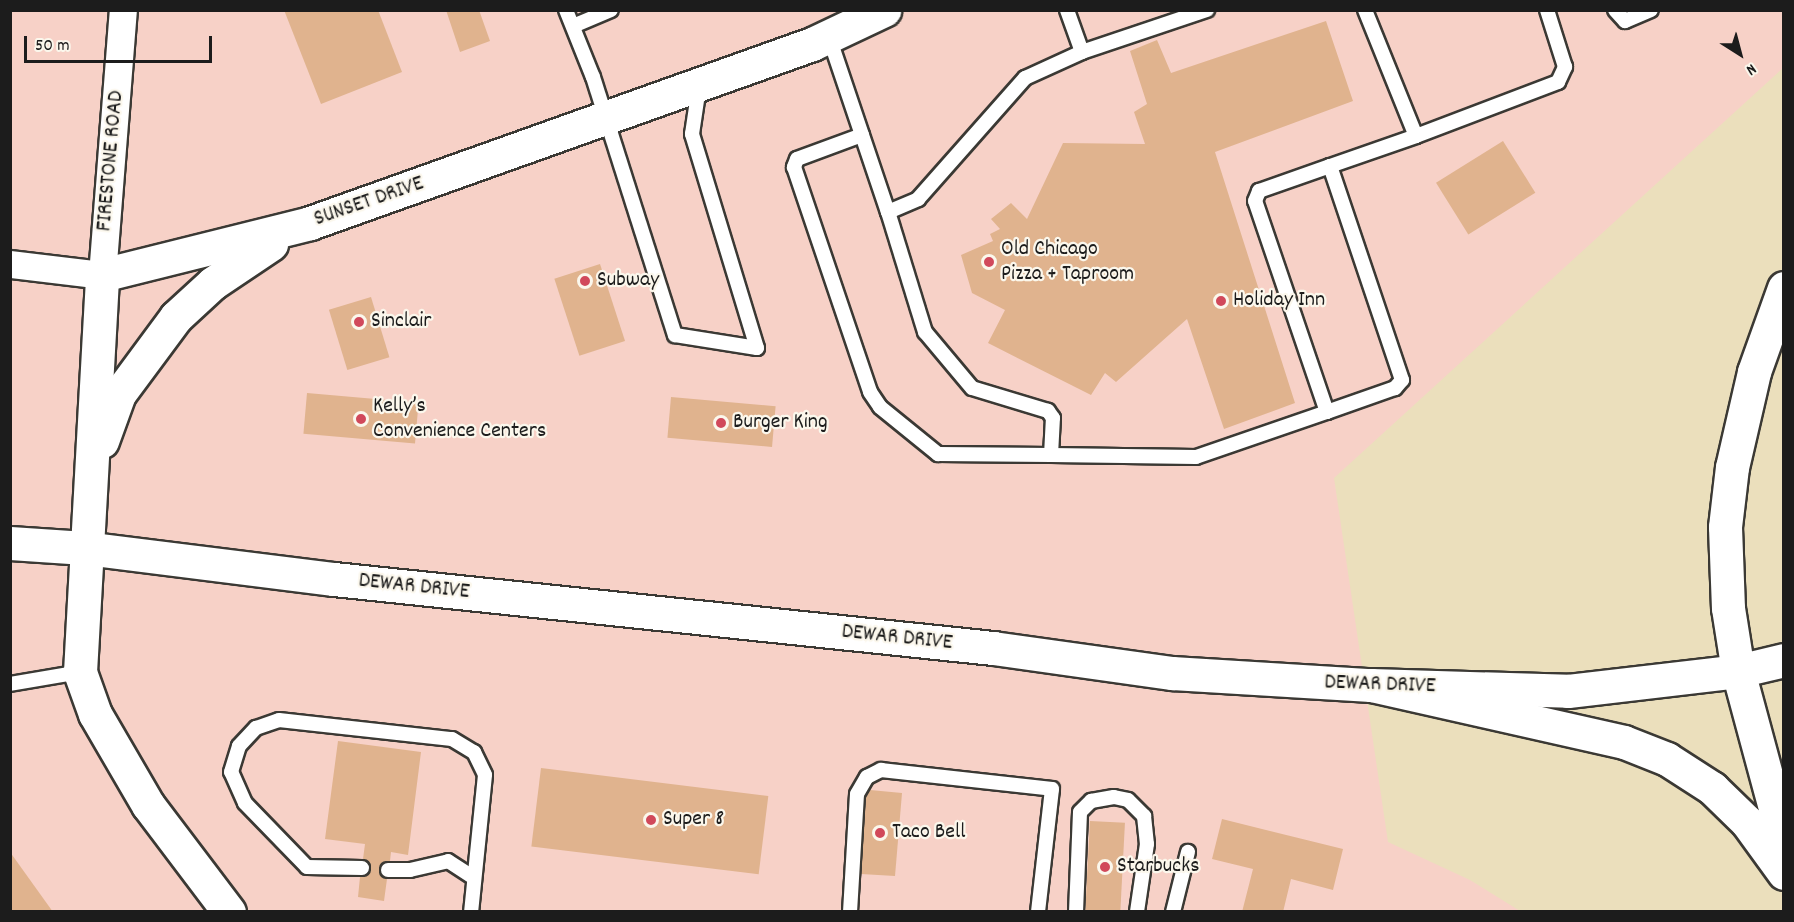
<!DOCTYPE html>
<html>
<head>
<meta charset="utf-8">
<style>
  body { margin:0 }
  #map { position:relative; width:1794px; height:922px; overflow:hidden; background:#ebdfbc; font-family:Dekko,sans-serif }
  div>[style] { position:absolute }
  .built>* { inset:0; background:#f7d1c7 }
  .building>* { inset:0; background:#e0b38e; transform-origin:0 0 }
  .roads { filter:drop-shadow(2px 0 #3b3934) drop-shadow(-2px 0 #3b3934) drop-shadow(0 2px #3b3934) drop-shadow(0 -2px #3b3934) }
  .lane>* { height:14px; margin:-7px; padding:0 7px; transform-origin:7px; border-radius:7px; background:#fff }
  .street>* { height:27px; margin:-13.5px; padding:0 13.5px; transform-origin:13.5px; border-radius:13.5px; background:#fff }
  .secondary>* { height:33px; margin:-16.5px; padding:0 16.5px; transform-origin:16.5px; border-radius:16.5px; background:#fff }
  .primary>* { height:33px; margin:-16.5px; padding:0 16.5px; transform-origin:16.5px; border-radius:16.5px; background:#fff }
  .highway>* { height:33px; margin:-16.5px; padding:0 16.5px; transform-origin:16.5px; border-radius:16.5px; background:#fff }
  .dots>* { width:16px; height:16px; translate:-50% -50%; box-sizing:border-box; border:3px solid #fbf7ec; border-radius:50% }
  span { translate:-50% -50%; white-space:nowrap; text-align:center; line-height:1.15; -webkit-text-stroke:4.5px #fbf7ec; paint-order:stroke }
  .street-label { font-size:22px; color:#1c1c1c }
  .poi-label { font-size:22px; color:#1c1c1c }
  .left { translate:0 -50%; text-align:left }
  .frame { position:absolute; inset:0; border:12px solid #1c1c1c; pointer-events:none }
  .north { position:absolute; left:1710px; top:24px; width:60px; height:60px; -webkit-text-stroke:4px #fbf7ec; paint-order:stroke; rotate:144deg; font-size:16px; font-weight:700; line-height:24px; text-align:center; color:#1c1c1c }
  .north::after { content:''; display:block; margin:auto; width:21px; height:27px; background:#1c1c1c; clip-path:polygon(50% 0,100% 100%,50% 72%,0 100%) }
  .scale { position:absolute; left:24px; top:36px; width:188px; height:27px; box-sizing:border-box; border:3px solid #1c1c1c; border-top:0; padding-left:8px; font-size:18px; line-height:21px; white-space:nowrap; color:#1c1c1c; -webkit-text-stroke:4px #fbf7ec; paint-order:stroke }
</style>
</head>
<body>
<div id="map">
  <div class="built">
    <div style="clip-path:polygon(1783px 10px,1784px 67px,1334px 478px,1388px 842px,1470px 880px,1520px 911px,11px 912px,10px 11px)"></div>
  </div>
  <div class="building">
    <div style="clip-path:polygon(284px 10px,378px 10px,402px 72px,321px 104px)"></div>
    <div style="clip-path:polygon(446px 10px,479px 10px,490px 41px,460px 52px)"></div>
    <div style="clip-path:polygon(1326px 21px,1353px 101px,1215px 152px,1295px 403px,1224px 429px,1187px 319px,1116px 382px,1105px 373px,1091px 395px,988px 343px,1005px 310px,972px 293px,961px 255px,993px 241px,990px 234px,1000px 229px,991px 219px,1011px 203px,1027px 219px,1063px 143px,1145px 144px,1134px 112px,1147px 104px,1130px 51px,1157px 40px,1171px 73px)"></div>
    <div style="left:1503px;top:141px;width:61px;height:79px;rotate:58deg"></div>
    <div style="left:600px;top:264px;width:81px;height:48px;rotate:72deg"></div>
    <div style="left:371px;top:297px;width:63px;height:44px;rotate:73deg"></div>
    <div style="left:307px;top:393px;width:112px;height:41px;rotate:5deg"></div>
    <div style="left:671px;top:397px;width:105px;height:41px;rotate:5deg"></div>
    <div style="clip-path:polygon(338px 741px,421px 752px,408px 855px,391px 852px,390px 861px,379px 869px,387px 879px,384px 901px,358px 897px,360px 877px,371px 869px,363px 859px,365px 844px,325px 839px)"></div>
    <div style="left:541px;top:768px;width:229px;height:79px;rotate:7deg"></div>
    <div style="clip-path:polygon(870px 790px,902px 793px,895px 876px,861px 874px,866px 797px)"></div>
    <div style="clip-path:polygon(1222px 819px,1343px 849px,1333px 890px,1291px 879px,1283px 912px,1242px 912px,1253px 869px,1212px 859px)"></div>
    <div style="left:1090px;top:821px;width:35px;height:89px;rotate:3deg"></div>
    <div style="clip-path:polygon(10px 852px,53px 912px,10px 912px)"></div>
  </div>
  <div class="roads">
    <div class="lane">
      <div style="left:566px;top:10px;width:72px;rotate:68.1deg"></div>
      <div style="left:593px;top:77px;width:271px;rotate:72.4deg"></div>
      <div style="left:675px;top:335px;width:83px;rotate:9deg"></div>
      <div style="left:757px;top:348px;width:224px;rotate:-106.9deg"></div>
      <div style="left:692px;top:134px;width:48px;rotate:-81.5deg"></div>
      <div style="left:1365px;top:10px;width:136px;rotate:68deg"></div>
      <div style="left:1416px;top:136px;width:152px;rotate:-20.8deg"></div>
      <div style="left:1558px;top:82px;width:17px;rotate:-65deg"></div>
      <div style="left:1565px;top:67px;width:60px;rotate:-107.5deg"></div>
      <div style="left:1615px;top:10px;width:15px;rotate:48deg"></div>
      <div style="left:1625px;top:21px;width:28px;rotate:-23deg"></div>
      <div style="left:573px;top:26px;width:41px;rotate:-22.8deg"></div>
      <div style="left:829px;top:37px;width:185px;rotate:71.4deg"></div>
      <div style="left:888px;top:212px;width:33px;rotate:-23deg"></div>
      <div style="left:918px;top:199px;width:162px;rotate:-48.5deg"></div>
      <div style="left:1025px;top:78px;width:63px;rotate:-24.5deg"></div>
      <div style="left:1082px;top:52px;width:45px;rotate:-109.7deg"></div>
      <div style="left:1082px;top:52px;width:132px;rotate:-18.6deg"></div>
      <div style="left:862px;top:135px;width:69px;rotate:159.7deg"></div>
      <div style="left:797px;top:159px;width:9px;rotate:111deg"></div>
      <div style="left:794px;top:167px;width:237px;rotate:71.3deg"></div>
      <div style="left:870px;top:392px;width:18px;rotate:56deg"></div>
      <div style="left:880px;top:407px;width:75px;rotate:39deg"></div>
      <div style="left:938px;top:454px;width:113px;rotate:0.5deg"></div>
      <div style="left:1051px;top:455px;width:37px;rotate:-87deg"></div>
      <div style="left:1053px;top:418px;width:9px;rotate:-126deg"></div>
      <div style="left:1048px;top:411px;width:79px;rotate:-163.2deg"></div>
      <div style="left:972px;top:388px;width:73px;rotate:-130deg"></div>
      <div style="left:925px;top:332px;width:126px;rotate:-107.1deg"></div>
      <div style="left:1330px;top:166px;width:226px;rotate:71.4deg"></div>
      <div style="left:1402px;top:380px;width:11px;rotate:131deg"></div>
      <div style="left:1395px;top:388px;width:72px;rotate:160.6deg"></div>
      <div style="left:1327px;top:412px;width:223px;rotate:-108.8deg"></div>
      <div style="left:1255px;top:201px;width:11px;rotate:-68deg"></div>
      <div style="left:1259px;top:191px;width:75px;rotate:-19.4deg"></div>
      <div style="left:1330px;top:166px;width:91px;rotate:-19.2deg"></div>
      <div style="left:1051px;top:455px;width:145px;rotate:0.8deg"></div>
      <div style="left:1196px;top:457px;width:139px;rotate:-19deg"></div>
      <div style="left:10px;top:684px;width:71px;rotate:-9.7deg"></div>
      <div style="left:362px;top:868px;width:55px;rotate:-179deg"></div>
      <div style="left:307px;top:867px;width:89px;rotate:-134.1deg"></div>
      <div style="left:245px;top:803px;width:34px;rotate:-114deg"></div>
      <div style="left:231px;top:772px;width:27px;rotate:-73deg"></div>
      <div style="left:239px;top:746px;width:25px;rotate:-47deg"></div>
      <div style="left:256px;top:728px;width:24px;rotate:-19deg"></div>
      <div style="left:279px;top:720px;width:174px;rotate:6.3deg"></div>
      <div style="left:452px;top:739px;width:26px;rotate:31deg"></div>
      <div style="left:474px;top:752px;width:25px;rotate:64deg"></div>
      <div style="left:485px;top:775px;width:138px;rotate:95.8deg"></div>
      <div style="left:388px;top:870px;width:22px"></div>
      <div style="left:410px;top:870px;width:39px;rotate:-13deg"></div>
      <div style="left:448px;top:861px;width:31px;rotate:33deg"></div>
      <div style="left:850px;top:912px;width:118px;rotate:-86.6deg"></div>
      <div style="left:857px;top:794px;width:20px;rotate:-60deg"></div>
      <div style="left:867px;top:777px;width:16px;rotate:-27deg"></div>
      <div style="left:881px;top:770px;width:172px;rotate:6.3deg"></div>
      <div style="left:1052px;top:789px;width:124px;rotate:96.5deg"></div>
      <div style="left:1076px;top:912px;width:100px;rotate:-87.7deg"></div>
      <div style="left:1080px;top:812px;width:16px;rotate:-45deg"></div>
      <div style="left:1091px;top:801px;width:23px;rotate:-10deg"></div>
      <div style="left:1114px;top:797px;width:14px;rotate:12deg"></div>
      <div style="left:1128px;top:800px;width:23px;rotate:45deg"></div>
      <div style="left:1144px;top:816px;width:28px;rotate:84deg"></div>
      <div style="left:1147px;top:844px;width:69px;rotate:98.4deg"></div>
      <div style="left:1173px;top:912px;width:62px;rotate:-76deg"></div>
    </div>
    <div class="street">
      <div style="left:10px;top:264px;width:93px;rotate:6.8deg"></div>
      <div style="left:102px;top:275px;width:266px;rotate:-85.5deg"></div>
    </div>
    <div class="secondary">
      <div style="left:102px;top:441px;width:50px;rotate:-70.1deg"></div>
      <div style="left:119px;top:394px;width:96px;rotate:-53.5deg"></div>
      <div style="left:176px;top:317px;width:50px;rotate:-42.6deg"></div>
      <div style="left:213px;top:283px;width:70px;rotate:-33.9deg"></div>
      <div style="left:229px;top:912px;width:134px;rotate:-127.1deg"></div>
      <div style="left:148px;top:805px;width:105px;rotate:-120.2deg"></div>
      <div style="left:95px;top:714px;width:45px;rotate:-109.7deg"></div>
      <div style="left:80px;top:672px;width:398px;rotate:-86.8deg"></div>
      <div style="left:102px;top:275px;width:214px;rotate:-14deg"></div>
      <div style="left:310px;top:223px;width:533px;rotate:-19.62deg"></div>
      <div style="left:812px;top:44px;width:80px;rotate:-25.3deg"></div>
    </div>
    <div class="primary">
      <div style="left:10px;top:543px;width:75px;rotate:3.8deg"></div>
      <div style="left:85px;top:548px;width:251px;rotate:7.1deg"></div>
      <div style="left:334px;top:579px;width:663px;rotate:5.98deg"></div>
      <div style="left:993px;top:648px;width:181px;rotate:8deg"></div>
      <div style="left:1172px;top:673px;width:199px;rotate:3.5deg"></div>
      <div style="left:1371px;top:685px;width:197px;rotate:1.7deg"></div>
      <div style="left:1568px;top:691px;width:171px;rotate:-6.7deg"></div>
      <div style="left:1738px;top:671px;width:47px;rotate:-13.4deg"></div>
    </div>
    <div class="highway">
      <div style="left:1784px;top:288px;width:89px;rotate:109.7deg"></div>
      <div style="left:1754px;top:372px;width:98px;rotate:103deg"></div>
      <div style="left:1732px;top:467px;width:60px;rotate:96.7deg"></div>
      <div style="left:1725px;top:527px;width:81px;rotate:87.9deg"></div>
      <div style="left:1728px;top:608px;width:64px;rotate:81deg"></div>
      <div style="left:1738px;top:671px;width:177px;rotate:74.9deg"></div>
      <div style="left:1371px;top:685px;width:259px;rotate:12.7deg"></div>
      <div style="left:1624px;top:742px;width:46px;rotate:21.6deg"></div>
      <div style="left:1667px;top:759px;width:54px;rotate:32.8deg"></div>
      <div style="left:1712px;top:788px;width:49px;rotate:44.2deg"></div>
      <div style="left:1747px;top:822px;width:63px;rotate:54deg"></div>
    </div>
  </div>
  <div class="dots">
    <div style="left:989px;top:262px;background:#d1495b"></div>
    <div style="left:585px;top:281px;background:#d1495b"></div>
    <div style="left:1221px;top:301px;background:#d1495b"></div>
    <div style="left:359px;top:322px;background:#d1495b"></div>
    <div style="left:361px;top:419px;background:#d1495b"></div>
    <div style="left:721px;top:423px;background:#d1495b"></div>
    <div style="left:651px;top:820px;background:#d1495b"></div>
    <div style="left:880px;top:833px;background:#d1495b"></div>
    <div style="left:1105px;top:867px;background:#d1495b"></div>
  </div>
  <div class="street-label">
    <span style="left:111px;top:161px;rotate:-85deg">FIRESTONE ROAD</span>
    <span style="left:369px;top:202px;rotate:-19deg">SUNSET DRIVE</span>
    <span style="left:414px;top:587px;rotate:6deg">DEWAR DRIVE</span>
    <span style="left:897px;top:638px;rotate:6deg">DEWAR DRIVE</span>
    <span style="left:1380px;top:685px;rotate:2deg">DEWAR DRIVE</span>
  </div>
  <div class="poi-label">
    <span class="left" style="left:1001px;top:262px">Old Chicago<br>Pizza + Taproom</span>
    <span class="left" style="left:597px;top:281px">Subway</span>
    <span class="left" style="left:1233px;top:301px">Holiday Inn</span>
    <span class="left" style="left:371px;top:322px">Sinclair</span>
    <span class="left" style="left:373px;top:419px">Kelly’s<br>Convenience Centers</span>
    <span class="left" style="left:733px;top:423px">Burger King</span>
    <span class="left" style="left:663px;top:820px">Super 8</span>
    <span class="left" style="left:892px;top:833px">Taco Bell</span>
    <span class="left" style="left:1117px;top:867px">Starbucks</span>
  </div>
  <div class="frame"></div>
  <div class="north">N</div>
  <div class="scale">50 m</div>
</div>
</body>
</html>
